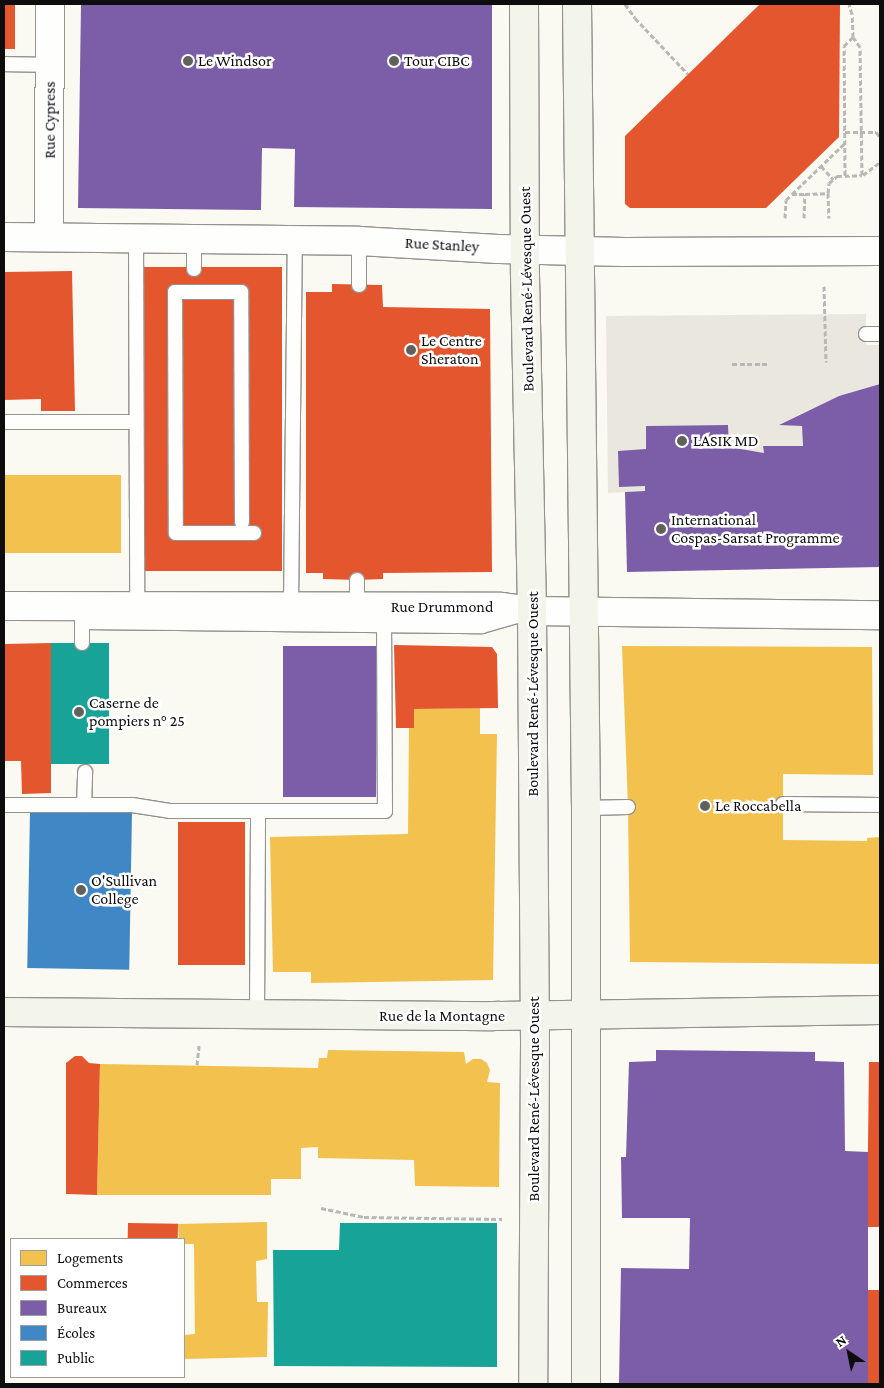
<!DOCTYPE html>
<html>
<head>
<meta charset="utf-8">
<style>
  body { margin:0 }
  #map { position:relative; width:884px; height:1388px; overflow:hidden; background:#faf9f2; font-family:"Crimson Pro",serif }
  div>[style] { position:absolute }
  .plaza>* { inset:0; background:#eae8de }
  .homes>* { inset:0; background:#f2c14e; transform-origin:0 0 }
  .shops>* { inset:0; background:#e4572e; transform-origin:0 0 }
  .offices>* { inset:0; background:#7b5ea7; transform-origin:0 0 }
  .schools>* { inset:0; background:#3f88c5; transform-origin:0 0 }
  .public>* { inset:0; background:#17a398; transform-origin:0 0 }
  .path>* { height:3px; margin-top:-1.5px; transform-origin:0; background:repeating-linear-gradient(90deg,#b8b8b6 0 5px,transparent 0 7.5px) }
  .roads { filter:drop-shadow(1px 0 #949390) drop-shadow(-1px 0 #949390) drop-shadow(0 1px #949390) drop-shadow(0 -1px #949390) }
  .lane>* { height:14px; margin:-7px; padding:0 7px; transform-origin:7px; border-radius:7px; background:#fefefd }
  .street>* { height:28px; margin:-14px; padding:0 14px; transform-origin:14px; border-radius:14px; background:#fefefd }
  .secondary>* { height:28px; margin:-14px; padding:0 14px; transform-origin:14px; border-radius:14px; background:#f3f4ea }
  .dots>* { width:14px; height:14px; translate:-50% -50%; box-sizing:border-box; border:2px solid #fff; border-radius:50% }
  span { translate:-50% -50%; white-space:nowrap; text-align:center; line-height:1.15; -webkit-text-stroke:5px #fff; paint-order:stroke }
  .poi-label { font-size:16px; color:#0d0d0d }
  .left { translate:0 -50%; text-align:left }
  .street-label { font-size:16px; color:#0d0d0d }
  .frame { position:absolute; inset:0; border:5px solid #0d0d0d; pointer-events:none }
  .legend { position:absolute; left:10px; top:1238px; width:175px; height:140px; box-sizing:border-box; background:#fff; border:1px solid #9e9e9e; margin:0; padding:6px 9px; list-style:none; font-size:15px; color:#0d0d0d }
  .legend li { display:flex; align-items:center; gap:10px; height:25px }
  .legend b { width:25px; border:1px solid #9e9e9e }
  .north { position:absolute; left:824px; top:1328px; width:50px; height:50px; -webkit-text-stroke:4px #fff; paint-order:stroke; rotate:326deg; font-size:14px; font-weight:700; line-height:20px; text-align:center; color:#0d0d0d }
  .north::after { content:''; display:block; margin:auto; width:18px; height:22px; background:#0d0d0d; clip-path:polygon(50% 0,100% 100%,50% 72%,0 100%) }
</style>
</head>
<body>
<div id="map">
  <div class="plaza">
    <div style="clip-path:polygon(866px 314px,866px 345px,880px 345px,880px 384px,839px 396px,780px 424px,802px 426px,803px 446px,763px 447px,764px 453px,729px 447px,728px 425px,646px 426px,645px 491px,608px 493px,606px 316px)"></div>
  </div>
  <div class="homes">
    <div style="left:4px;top:475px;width:117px;height:78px"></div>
    <div style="clip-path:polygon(622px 646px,872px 647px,873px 775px,783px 774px,783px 840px,867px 841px,867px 838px,880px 837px,880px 964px,630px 962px,628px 807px)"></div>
    <div style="clip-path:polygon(480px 708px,480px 734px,497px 734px,493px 980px,311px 983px,311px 972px,273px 972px,270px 837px,408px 834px,409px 728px,414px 728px,414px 709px)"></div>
    <div style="clip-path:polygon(328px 1050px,464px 1052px,466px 1064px,473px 1059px,481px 1059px,487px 1063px,490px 1070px,487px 1082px,500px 1083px,499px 1187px,415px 1186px,414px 1160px,318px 1158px,318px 1147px,301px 1148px,301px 1179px,271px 1179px,271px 1195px,97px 1195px,100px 1064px,318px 1068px,319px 1058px,327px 1058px)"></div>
    <div style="clip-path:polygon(267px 1222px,267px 1259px,256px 1261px,257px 1302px,268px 1302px,267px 1357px,184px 1359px,184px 1335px,195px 1334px,194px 1244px,184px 1244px,184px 1239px,179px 1239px,178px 1224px)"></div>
  </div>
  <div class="shops">
    <div style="left:4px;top:4px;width:11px;height:45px"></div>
    <div style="clip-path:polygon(760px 4px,840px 4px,839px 137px,766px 208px,630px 208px,625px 204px,625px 136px)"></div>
    <div style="left:143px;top:267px;width:139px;height:304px"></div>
    <div style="clip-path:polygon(72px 271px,75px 411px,41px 411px,41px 399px,4px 400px,4px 272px)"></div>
    <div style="clip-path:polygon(332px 284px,382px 285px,383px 307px,490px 309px,492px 572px,383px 573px,383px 579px,357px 580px,323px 579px,323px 573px,306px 573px,306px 292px,332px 292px)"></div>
    <div style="clip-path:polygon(880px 543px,880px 554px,872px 554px,871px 544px)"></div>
    <div style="clip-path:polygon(51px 643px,51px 793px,22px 794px,21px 761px,4px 761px,4px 644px)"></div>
    <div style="clip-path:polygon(394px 645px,492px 647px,497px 654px,498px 708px,414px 709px,414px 728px,396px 728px)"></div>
    <div style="left:178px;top:822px;width:67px;height:143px"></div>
    <div style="clip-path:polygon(75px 1056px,82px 1056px,89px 1063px,100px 1064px,97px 1195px,66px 1194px,66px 1063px)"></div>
    <div style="clip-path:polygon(869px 1062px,880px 1062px,880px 1227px,867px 1227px)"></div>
    <div style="left:128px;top:1223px;width:50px;height:16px;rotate:1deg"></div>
    <div style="left:868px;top:1290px;width:12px;height:94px"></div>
  </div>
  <div class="offices">
    <div style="clip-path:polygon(81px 4px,492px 4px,492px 209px,294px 207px,295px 149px,262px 148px,261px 210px,78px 208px)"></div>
    <div style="clip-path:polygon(880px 384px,880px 567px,627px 572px,625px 492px,645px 491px,645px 486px,619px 487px,618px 451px,646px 449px,646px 426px,728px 425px,729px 447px,764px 453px,763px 446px,803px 446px,802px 426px,779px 425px,839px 396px)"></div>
    <div style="left:283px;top:646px;width:93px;height:151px"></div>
    <div style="clip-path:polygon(656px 1050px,815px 1052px,815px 1061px,844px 1062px,845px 1151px,868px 1152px,868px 1384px,619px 1384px,621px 1268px,689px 1269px,690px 1218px,622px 1218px,621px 1157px,626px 1157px,629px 1062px,656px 1061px)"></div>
  </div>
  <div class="schools">
    <div style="left:30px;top:811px;width:102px;height:157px;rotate:1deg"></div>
  </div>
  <div class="public">
    <div style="left:51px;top:643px;width:58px;height:121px"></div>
    <div style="clip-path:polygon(340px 1223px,497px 1223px,497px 1367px,274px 1366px,273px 1250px,339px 1250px)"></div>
  </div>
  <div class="path">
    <div style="left:625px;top:4px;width:17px;rotate:54deg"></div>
    <div style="left:635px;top:18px;width:77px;rotate:46.6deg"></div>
    <div style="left:845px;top:132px;width:31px"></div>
    <div style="left:876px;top:132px;width:6px;rotate:51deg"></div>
    <div style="left:821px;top:166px;width:18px;rotate:47deg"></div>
    <div style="left:845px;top:175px;width:129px;rotate:-90.4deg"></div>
    <div style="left:844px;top:46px;width:13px;rotate:-45deg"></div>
    <div style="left:863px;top:175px;width:21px;rotate:-37deg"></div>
    <div style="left:828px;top:193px;width:25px;rotate:88deg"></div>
    <div style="left:792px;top:194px;width:74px;rotate:-43.9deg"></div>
    <div style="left:785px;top:218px;width:18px;rotate:-87deg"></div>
    <div style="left:786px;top:200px;width:8px;rotate:-45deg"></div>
    <div style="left:792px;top:194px;width:13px"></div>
    <div style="left:804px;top:218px;width:24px;rotate:-88deg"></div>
    <div style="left:805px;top:194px;width:23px;rotate:-2deg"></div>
    <div style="left:828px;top:193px;width:10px;rotate:-84deg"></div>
    <div style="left:829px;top:183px;width:11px;rotate:-41deg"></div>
    <div style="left:837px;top:176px;width:25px;rotate:-2deg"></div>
    <div style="left:862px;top:175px;width:128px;rotate:-90.9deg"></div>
    <div style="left:860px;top:47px;width:12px;rotate:-125deg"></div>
    <div style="left:853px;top:37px;width:23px;rotate:-92deg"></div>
    <div style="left:852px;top:14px;width:10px;rotate:-107deg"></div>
    <div style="left:824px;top:286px;width:76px;rotate:88.5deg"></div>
    <div style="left:732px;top:364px;width:37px"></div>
    <div style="left:197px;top:1065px;width:20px;rotate:-84deg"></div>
    <div style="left:321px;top:1208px;width:44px;rotate:11.8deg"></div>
    <div style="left:364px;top:1217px;width:138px;rotate:0.8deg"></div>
  </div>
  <div class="roads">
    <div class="lane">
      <div style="left:4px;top:64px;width:46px;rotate:1.2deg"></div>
      <div style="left:136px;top:237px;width:374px;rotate:89.8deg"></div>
      <div style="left:359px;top:241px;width:44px;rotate:90deg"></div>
      <div style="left:194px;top:269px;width:32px;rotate:-90deg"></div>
      <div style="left:866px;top:334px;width:14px"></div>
      <div style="left:4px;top:422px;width:132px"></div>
      <div style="left:242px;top:522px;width:230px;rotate:-90.2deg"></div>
      <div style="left:241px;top:292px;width:66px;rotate:180deg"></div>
      <div style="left:175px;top:292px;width:241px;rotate:89.8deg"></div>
      <div style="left:176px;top:533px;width:78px"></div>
      <div style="left:291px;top:607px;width:368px;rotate:-89.4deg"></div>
      <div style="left:357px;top:607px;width:27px;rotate:-90deg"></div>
      <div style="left:82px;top:622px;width:400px;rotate:0.6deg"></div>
      <div style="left:482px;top:626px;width:36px;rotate:-16deg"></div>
      <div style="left:82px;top:643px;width:29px;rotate:-90deg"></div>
      <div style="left:783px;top:804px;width:97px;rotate:0.6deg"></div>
      <div style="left:4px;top:805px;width:128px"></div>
      <div style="left:132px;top:805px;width:38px;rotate:9deg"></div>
      <div style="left:170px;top:811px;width:215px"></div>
      <div style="left:385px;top:811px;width:204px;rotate:-90.3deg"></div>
      <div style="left:84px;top:805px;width:33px;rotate:-88deg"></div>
      <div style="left:586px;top:808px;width:42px;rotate:-1.4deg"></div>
      <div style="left:257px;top:1014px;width:202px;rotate:-89.7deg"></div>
    </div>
    <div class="street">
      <div style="left:4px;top:237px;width:355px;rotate:0.6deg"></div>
      <div style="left:359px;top:241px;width:139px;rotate:3.3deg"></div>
      <div style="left:498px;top:249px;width:126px;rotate:1.4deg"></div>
      <div style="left:624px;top:252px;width:256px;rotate:-0.2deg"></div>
      <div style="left:49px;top:237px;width:233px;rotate:-89.8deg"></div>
      <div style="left:4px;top:606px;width:497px;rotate:0.1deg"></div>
      <div style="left:501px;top:607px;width:31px;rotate:7deg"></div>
      <div style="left:532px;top:611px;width:348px;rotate:0.7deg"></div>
    </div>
    <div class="secondary">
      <div style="left:524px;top:4px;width:271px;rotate:89.8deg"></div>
      <div style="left:525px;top:275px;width:336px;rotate:88.8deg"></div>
      <div style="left:532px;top:611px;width:433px;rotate:89.6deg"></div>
      <div style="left:535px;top:1044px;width:340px;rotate:90.3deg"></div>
      <div style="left:577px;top:4px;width:804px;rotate:89.36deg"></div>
      <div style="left:586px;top:808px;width:576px;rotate:90deg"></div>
      <div style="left:4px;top:1012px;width:489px;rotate:0.5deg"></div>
      <div style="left:493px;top:1016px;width:387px;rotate:-0.9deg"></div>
    </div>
  </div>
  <div class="dots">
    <div style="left:188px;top:61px;background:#60605d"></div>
    <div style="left:394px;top:61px;background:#60605d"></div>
    <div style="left:411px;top:350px;background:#60605d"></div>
    <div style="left:682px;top:441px;background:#60605d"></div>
    <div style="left:661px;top:529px;background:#60605d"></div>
    <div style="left:79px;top:712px;background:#60605d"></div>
    <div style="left:705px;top:806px;background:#60605d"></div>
    <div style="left:81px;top:890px;background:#60605d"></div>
  </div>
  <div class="poi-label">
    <span class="left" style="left:198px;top:61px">Le Windsor</span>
    <span class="left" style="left:404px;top:61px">Tour CIBC</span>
    <span class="left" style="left:421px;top:350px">Le Centre<br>Sheraton</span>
    <span class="left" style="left:693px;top:441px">LASIK MD</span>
    <span class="left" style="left:671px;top:529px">International<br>Cospas-Sarsat Programme</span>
    <span class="left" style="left:89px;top:712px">Caserne de<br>pompiers n° 25</span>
    <span class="left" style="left:715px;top:806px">Le Roccabella</span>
    <span class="left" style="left:91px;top:890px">O'Sullivan<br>College</span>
  </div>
  <div class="street-label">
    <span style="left:50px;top:120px;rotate:-90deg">Rue Cypress</span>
    <span style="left:442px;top:245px;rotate:3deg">Rue Stanley</span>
    <span style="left:527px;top:289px;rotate:-91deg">Boulevard René-Lévesque Ouest</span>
    <span style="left:442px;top:607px">Rue Drummond</span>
    <span style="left:533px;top:694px;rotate:-90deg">Boulevard René-Lévesque Ouest</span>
    <span style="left:442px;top:1016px">Rue de la Montagne</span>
    <span style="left:534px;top:1099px;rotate:-90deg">Boulevard René-Lévesque Ouest</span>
  </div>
  <div class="frame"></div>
  <ul class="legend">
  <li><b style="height:14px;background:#f2c14e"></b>Logements</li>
  <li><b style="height:14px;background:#e4572e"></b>Commerces</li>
  <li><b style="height:14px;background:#7b5ea7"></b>Bureaux</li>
  <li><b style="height:14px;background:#3f88c5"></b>Écoles</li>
  <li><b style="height:14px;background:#17a398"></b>Public</li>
  </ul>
  <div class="north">N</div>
</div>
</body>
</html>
